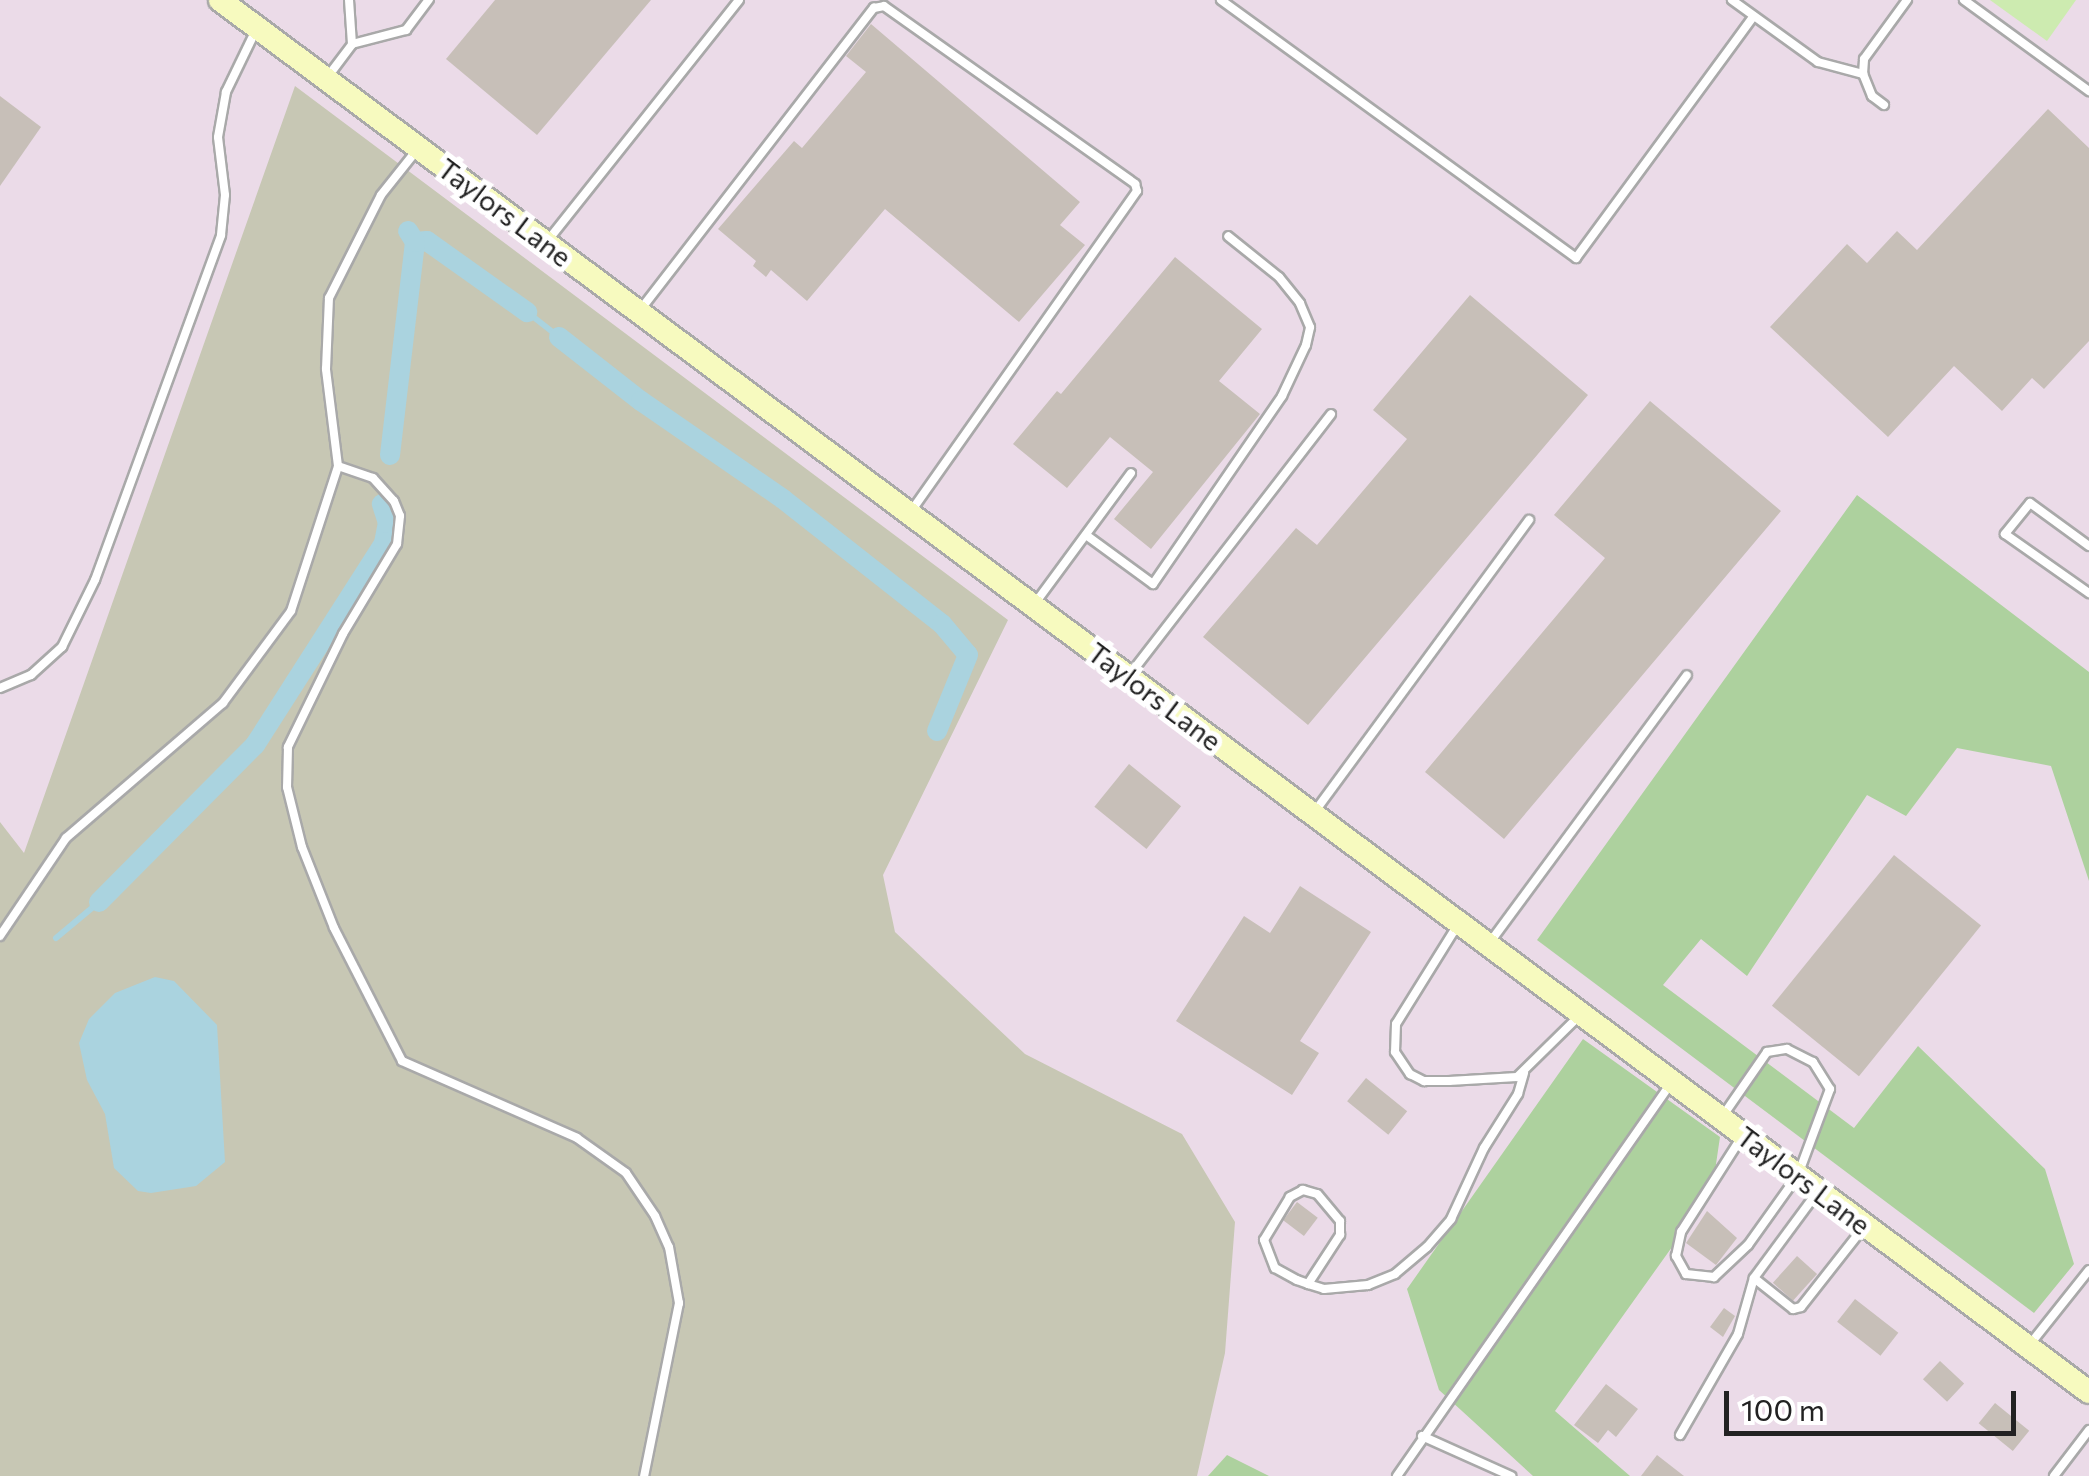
<!DOCTYPE html>
<html>
<head>
<meta charset="utf-8">
<style>
  body { margin:0 }
  #map { position:relative; width:2089px; height:1476px; overflow:hidden; background:#f2efe9; font-family:Commissioner,sans-serif }
  div>[style] { position:absolute }
  .industrial>* { inset:0; background:#ebdbe8; transform-origin:0 0 }
  .construction>* { inset:0; background:#c7c7b4 }
  .grass>* { inset:0; background:#cdebb0 }
  .forest>* { inset:0; background:#add19e }
  .water>* { inset:0; background:#aad3df }
  .stream>* { height:6px; margin:-3px; padding:0 3px; transform-origin:3px; border-radius:3px; background:#aad3df }
  .canal>* { height:20px; margin:-10px; padding:0 10px; transform-origin:10px; border-radius:10px; background:#aad3df }
  .building>* { inset:0; background:#c7bfb8; transform-origin:0 0 }
  .roads { filter:drop-shadow(2px 0 #a9a9a9) drop-shadow(-2px 0 #a9a9a9) drop-shadow(0 2px #a9a9a9) drop-shadow(0 -2px #a9a9a9) }
  .lane>* { height:8px; margin:-4px; padding:0 4px; transform-origin:4px; border-radius:4px; background:#fff }
  .secondary>* { height:22px; margin:-11px; padding:0 11px; transform-origin:11px; border-radius:11px; background:#f7fabf }
  span { translate:-50% -50%; white-space:nowrap; text-align:center; line-height:1.15; -webkit-text-stroke:10px #fff; paint-order:stroke }
  .street-label { font-size:28px; color:#222 }
  .scale { position:absolute; left:1724px; top:1391px; width:292px; height:45px; box-sizing:border-box; border:5px solid #222; border-top:0; padding-left:12px; font-size:30px; line-height:35px; white-space:nowrap; color:#222; -webkit-text-stroke:8px #fff; paint-order:stroke }
</style>
</head>
<body>
<div id="map">
  <div class="industrial">
    <div style="left:0;top:0;width:2089px;height:1476px"></div>
  </div>
  <div class="construction">
    <div style="clip-path:polygon(295px 86px,1008px 620px,883px 875px,895px 932px,1025px 1054px,1182px 1134px,1235px 1222px,1225px 1353px,1197px 1476px,0 1476px,0 822px,24px 853px)"></div>
  </div>
  <div class="grass">
    <div style="clip-path:polygon(1990px 0,2076px 0,2047px 41px)"></div>
  </div>
  <div class="forest">
    <div style="clip-path:polygon(1857px 495px,2089px 672px,2089px 881px,2051px 766px,1957px 748px,1906px 816px,1867px 795px,1747px 976px,1701px 939px,1663px 985px,1854px 1128px,1918px 1046px,2045px 1169px,2074px 1264px,2034px 1313px,1537px 940px)"></div>
    <div style="clip-path:polygon(1583px 1039px,1720px 1137px,1712px 1191px,1555px 1411px,1630px 1476px,1533px 1476px,1439px 1390px,1407px 1289px)"></div>
    <div style="clip-path:polygon(1227px 1455px,1269px 1476px,1208px 1476px)"></div>
  </div>
  <div class="water">
    <div style="clip-path:polygon(155px 977px,174px 981px,217px 1025px,225px 1162px,196px 1186px,151px 1193px,138px 1191px,114px 1168px,105px 1114px,87px 1080px,79px 1043px,89px 1019px,115px 993px)"></div>
  </div>
  <div class="stream">
    <div style="left:527px;top:312px;width:41px;rotate:38deg"></div>
    <div style="left:56px;top:938px;width:56px;rotate:-39.9deg"></div>
  </div>
  <div class="canal">
    <div style="left:415px;top:242px;width:12px;rotate:-5deg"></div>
    <div style="left:427px;top:241px;width:123px;rotate:35.4deg"></div>
    <div style="left:559px;top:337px;width:104px;rotate:38deg"></div>
    <div style="left:641px;top:401px;width:173px;rotate:34.6deg"></div>
    <div style="left:783px;top:499px;width:202px;rotate:38.2deg"></div>
    <div style="left:942px;top:624px;width:40px;rotate:50deg"></div>
    <div style="left:968px;top:655px;width:82px;rotate:112.2deg"></div>
    <div style="left:390px;top:455px;width:214px;rotate:-83.3deg"></div>
    <div style="left:415px;top:242px;width:13px;rotate:-122deg"></div>
    <div style="left:99px;top:902px;width:221px;rotate:-45.2deg"></div>
    <div style="left:255px;top:745px;width:240px;rotate:-57.4deg"></div>
    <div style="left:384px;top:543px;width:20px;rotate:-79deg"></div>
    <div style="left:388px;top:523px;width:20px;rotate:-108deg"></div>
  </div>
  <div class="building">
    <div style="clip-path:polygon(495px 0,651px 0,537px 135px,446px 59px)"></div>
    <div style="clip-path:polygon(871px 24px,1080px 202px,1060px 225px,1085px 245px,1019px 322px,885px 209px,807px 301px,771px 270px,766px 277px,753px 266px,756px 261px,718px 229px,794px 141px,802px 148px,866px 72px,846px 56px)"></div>
    <div style="clip-path:polygon(0 96px,41px 127px,0 186px)"></div>
    <div style="clip-path:polygon(2048px 109px,2089px 148px,2089px 341px,2044px 389px,2032px 378px,2002px 411px,1954px 366px,1888px 437px,1770px 327px,1847px 244px,1867px 263px,1897px 231px,1917px 250px)"></div>
    <div style="clip-path:polygon(1175px 257px,1262px 329px,1219px 381px,1260px 414px,1151px 549px,1114px 519px,1153px 472px,1110px 437px,1067px 488px,1013px 444px,1057px 391px,1061px 394px)"></div>
    <div style="clip-path:polygon(1470px 295px,1588px 395px,1308px 725px,1203px 637px,1296px 528px,1317px 545px,1407px 439px,1373px 410px)"></div>
    <div style="clip-path:polygon(1650px 401px,1781px 511px,1504px 839px,1425px 772px,1605px 558px,1554px 515px)"></div>
    <div style="left:1129px;top:764px;width:67px;height:55px;rotate:39deg"></div>
    <div style="left:1894px;top:855px;width:112px;height:194px;rotate:39deg"></div>
    <div style="clip-path:polygon(1300px 886px,1371px 932px,1300px 1041px,1319px 1053px,1292px 1095px,1176px 1021px,1244px 916px,1270px 933px)"></div>
    <div style="left:1366px;top:1078px;width:53px;height:30px;rotate:39deg"></div>
    <div style="left:1297px;top:1202px;width:26px;height:23px;rotate:37deg"></div>
    <div style="clip-path:polygon(1707px 1211px,1737px 1238px,1716px 1265px,1686px 1243px)"></div>
    <div style="left:1797px;top:1256px;width:27px;height:36px;rotate:42deg"></div>
    <div style="left:1855px;top:1299px;width:55px;height:29px;rotate:38deg"></div>
    <div style="clip-path:polygon(1724px 1308px,1735px 1316px,1723px 1337px,1710px 1327px)"></div>
    <div style="left:1940px;top:1361px;width:33px;height:25px;rotate:43deg"></div>
    <div style="clip-path:polygon(1606px 1384px,1638px 1409px,1616px 1437px,1608px 1430px,1598px 1443px,1574px 1425px)"></div>
    <div style="left:1995px;top:1403px;width:44px;height:26px;rotate:39deg"></div>
    <div style="clip-path:polygon(1657px 1455px,1684px 1476px,1641px 1476px)"></div>
  </div>
  <div class="roads">
    <div class="lane">
      <div style="left:349px;top:0;width:44px;rotate:86.1deg"></div>
      <div style="left:1221px;top:0;width:439px;rotate:36deg"></div>
      <div style="left:1576px;top:258px;width:300px;rotate:-53.7deg"></div>
      <div style="left:1732px;top:0;width:106px;rotate:35.8deg"></div>
      <div style="left:1818px;top:62px;width:47px;rotate:14.9deg"></div>
      <div style="left:1964px;top:0;width:155px;rotate:36.1deg"></div>
      <div style="left:329px;top:75px;width:39px;rotate:-53deg"></div>
      <div style="left:352px;top:44px;width:56px;rotate:-14.5deg"></div>
      <div style="left:406px;top:30px;width:38px;rotate:-53deg"></div>
      <div style="left:1884px;top:105px;width:15px;rotate:-143deg"></div>
      <div style="left:1872px;top:96px;width:24px;rotate:-112deg"></div>
      <div style="left:1863px;top:74px;width:15px;rotate:-86deg"></div>
      <div style="left:1864px;top:59px;width:73px;rotate:-53.9deg"></div>
      <div style="left:549px;top:239px;width:305px;rotate:-51.5deg"></div>
      <div style="left:641px;top:309px;width:381px;rotate:-52.3deg"></div>
      <div style="left:874px;top:8px;width:10px;rotate:-11deg"></div>
      <div style="left:884px;top:6px;width:308px;rotate:35.3deg"></div>
      <div style="left:1135px;top:184px;width:7px;rotate:74deg"></div>
      <div style="left:1137px;top:191px;width:390px;rotate:125.2deg"></div>
      <div style="left:338px;top:466px;width:37px;rotate:19deg"></div>
      <div style="left:373px;top:478px;width:31px;rotate:48deg"></div>
      <div style="left:394px;top:501px;width:16px;rotate:68deg"></div>
      <div style="left:400px;top:516px;width:28px;rotate:96deg"></div>
      <div style="left:397px;top:544px;width:105px;rotate:121deg"></div>
      <div style="left:343px;top:634px;width:126px;rotate:116deg"></div>
      <div style="left:288px;top:747px;width:40px;rotate:91.4deg"></div>
      <div style="left:287px;top:787px;width:62px;rotate:76deg"></div>
      <div style="left:302px;top:847px;width:87px;rotate:68.4deg"></div>
      <div style="left:334px;top:928px;width:149px;rotate:62.9deg"></div>
      <div style="left:402px;top:1061px;width:191px;rotate:23.7deg"></div>
      <div style="left:577px;top:1138px;width:60px;rotate:35.5deg"></div>
      <div style="left:626px;top:1173px;width:52px;rotate:56deg"></div>
      <div style="left:655px;top:1216px;width:34px;rotate:66deg"></div>
      <div style="left:669px;top:1247px;width:57px;rotate:79.9deg"></div>
      <div style="left:679px;top:1303px;width:177px;rotate:101.4deg"></div>
      <div style="left:1086px;top:535px;width:83px;rotate:36.2deg"></div>
      <div style="left:1153px;top:584px;width:228px;rotate:-55.5deg"></div>
      <div style="left:1282px;top:396px;width:56px;rotate:-64.8deg"></div>
      <div style="left:1306px;top:345px;width:18px;rotate:-77deg"></div>
      <div style="left:1310px;top:327px;width:26px;rotate:-113deg"></div>
      <div style="left:1300px;top:303px;width:33px;rotate:-129deg"></div>
      <div style="left:1279px;top:277px;width:65px;rotate:-141.2deg"></div>
      <div style="left:2089px;top:546px;width:73px;rotate:-143.9deg"></div>
      <div style="left:2030px;top:503px;width:40px;rotate:129deg"></div>
      <div style="left:2005px;top:534px;width:103px;rotate:35.1deg"></div>
      <div style="left:1036px;top:602px;width:160px;rotate:-53.6deg"></div>
      <div style="left:1131px;top:673px;width:327px;rotate:-52.3deg"></div>
      <div style="left:0;top:688px;width:34px;rotate:-23deg"></div>
      <div style="left:31px;top:675px;width:42px;rotate:-42.1deg"></div>
      <div style="left:62px;top:647px;width:75px;rotate:-63.8deg"></div>
      <div style="left:95px;top:580px;width:367px;rotate:-69.9deg"></div>
      <div style="left:221px;top:235px;width:40px;rotate:-84.3deg"></div>
      <div style="left:225px;top:195px;width:58px;rotate:-96.9deg"></div>
      <div style="left:218px;top:137px;width:46px;rotate:-79.9deg"></div>
      <div style="left:226px;top:92px;width:69px;rotate:-64.2deg"></div>
      <div style="left:1316px;top:810px;width:360px;rotate:-53.7deg"></div>
      <div style="left:1457px;top:926px;width:115px;rotate:121.9deg"></div>
      <div style="left:1396px;top:1024px;width:28px;rotate:92deg"></div>
      <div style="left:1395px;top:1052px;width:27px;rotate:56deg"></div>
      <div style="left:1410px;top:1074px;width:16px;rotate:27deg"></div>
      <div style="left:1424px;top:1081px;width:25px"></div>
      <div style="left:1449px;top:1081px;width:68px;rotate:-3.4deg"></div>
      <div style="left:1517px;top:1077px;width:87px;rotate:-44.5deg"></div>
      <div style="left:0;top:936px;width:118px;rotate:-56deg"></div>
      <div style="left:66px;top:838px;width:207px;rotate:-40.7deg"></div>
      <div style="left:223px;top:703px;width:114px;rotate:-53.5deg"></div>
      <div style="left:291px;top:611px;width:152px;rotate:-72deg"></div>
      <div style="left:338px;top:466px;width:98px;rotate:-97.1deg"></div>
      <div style="left:326px;top:369px;width:71px;rotate:-87.6deg"></div>
      <div style="left:329px;top:298px;width:115px;rotate:-63.2deg"></div>
      <div style="left:381px;top:195px;width:56px;rotate:-51.5deg"></div>
      <div style="left:1491px;top:941px;width:330px;rotate:-53.6deg"></div>
      <div style="left:1722px;top:1117px;width:79px;rotate:-55.3deg"></div>
      <div style="left:1767px;top:1052px;width:20px;rotate:-9deg"></div>
      <div style="left:1787px;top:1049px;width:29px;rotate:27deg"></div>
      <div style="left:1813px;top:1062px;width:32px;rotate:58deg"></div>
      <div style="left:1830px;top:1089px;width:92px;rotate:110.4deg"></div>
      <div style="left:1798px;top:1175px;width:86px;rotate:125.5deg"></div>
      <div style="left:1748px;top:1245px;width:47px;rotate:136.7deg"></div>
      <div style="left:1714px;top:1277px;width:28px;rotate:-174deg"></div>
      <div style="left:1686px;top:1274px;width:21px;rotate:-119deg"></div>
      <div style="left:1676px;top:1256px;width:25px;rotate:-78deg"></div>
      <div style="left:1681px;top:1232px;width:112px;rotate:-57.4deg"></div>
      <div style="left:1754px;top:1278px;width:50px;rotate:38.5deg"></div>
      <div style="left:1793px;top:1309px;width:8px;rotate:-14deg"></div>
      <div style="left:1801px;top:1307px;width:102px;rotate:-51.8deg"></div>
      <div style="left:1308px;top:1284px;width:59px;rotate:-56.9deg"></div>
      <div style="left:1340px;top:1235px;width:14px;rotate:-90deg"></div>
      <div style="left:1340px;top:1221px;width:35px;rotate:-130deg"></div>
      <div style="left:1317px;top:1194px;width:15px;rotate:-164deg"></div>
      <div style="left:1303px;top:1190px;width:15px;rotate:152deg"></div>
      <div style="left:1290px;top:1197px;width:50px;rotate:121.2deg"></div>
      <div style="left:1264px;top:1240px;width:30px;rotate:69deg"></div>
      <div style="left:1275px;top:1268px;width:25px;rotate:29deg"></div>
      <div style="left:1297px;top:1280px;width:12px;rotate:20deg"></div>
      <div style="left:1308px;top:1284px;width:17px;rotate:17deg"></div>
      <div style="left:1324px;top:1289px;width:44px;rotate:-5.2deg"></div>
      <div style="left:1368px;top:1285px;width:29px;rotate:-22deg"></div>
      <div style="left:1395px;top:1274px;width:42px;rotate:-40.2deg"></div>
      <div style="left:1427px;top:1247px;width:37px;rotate:-49deg"></div>
      <div style="left:1451px;top:1219px;width:78px;rotate:-65.1deg"></div>
      <div style="left:1484px;top:1148px;width:64px;rotate:-57.8deg"></div>
      <div style="left:1518px;top:1094px;width:22px;rotate:-74deg"></div>
      <div style="left:2031px;top:1343px;width:93px;rotate:-51.5deg"></div>
      <div style="left:1680px;top:1435px;width:116px;rotate:-60.1deg"></div>
      <div style="left:1738px;top:1334px;width:58px;rotate:-74.1deg"></div>
      <div style="left:1754px;top:1278px;width:104px;rotate:-53.6deg"></div>
      <div style="left:1422px;top:1436px;width:98px;rotate:24.2deg"></div>
      <div style="left:1397px;top:1476px;width:477px;rotate:-55.1deg"></div>
      <div style="left:2054px;top:1476px;width:58px;rotate:-52.7deg"></div>
    </div>
    <div class="secondary">
      <div style="left:220px;top:0;width:2330px;rotate:36.68deg"></div>
    </div>
  </div>
  <div class="street-label">
    <span style="left:505px;top:212px;rotate:37deg">Taylors Lane</span>
    <span style="left:1155px;top:696px;rotate:37deg">Taylors Lane</span>
    <span style="left:1804px;top:1180px;rotate:37deg">Taylors Lane</span>
  </div>
  <div class="scale">100 m</div>
</div>
</body>
</html>
